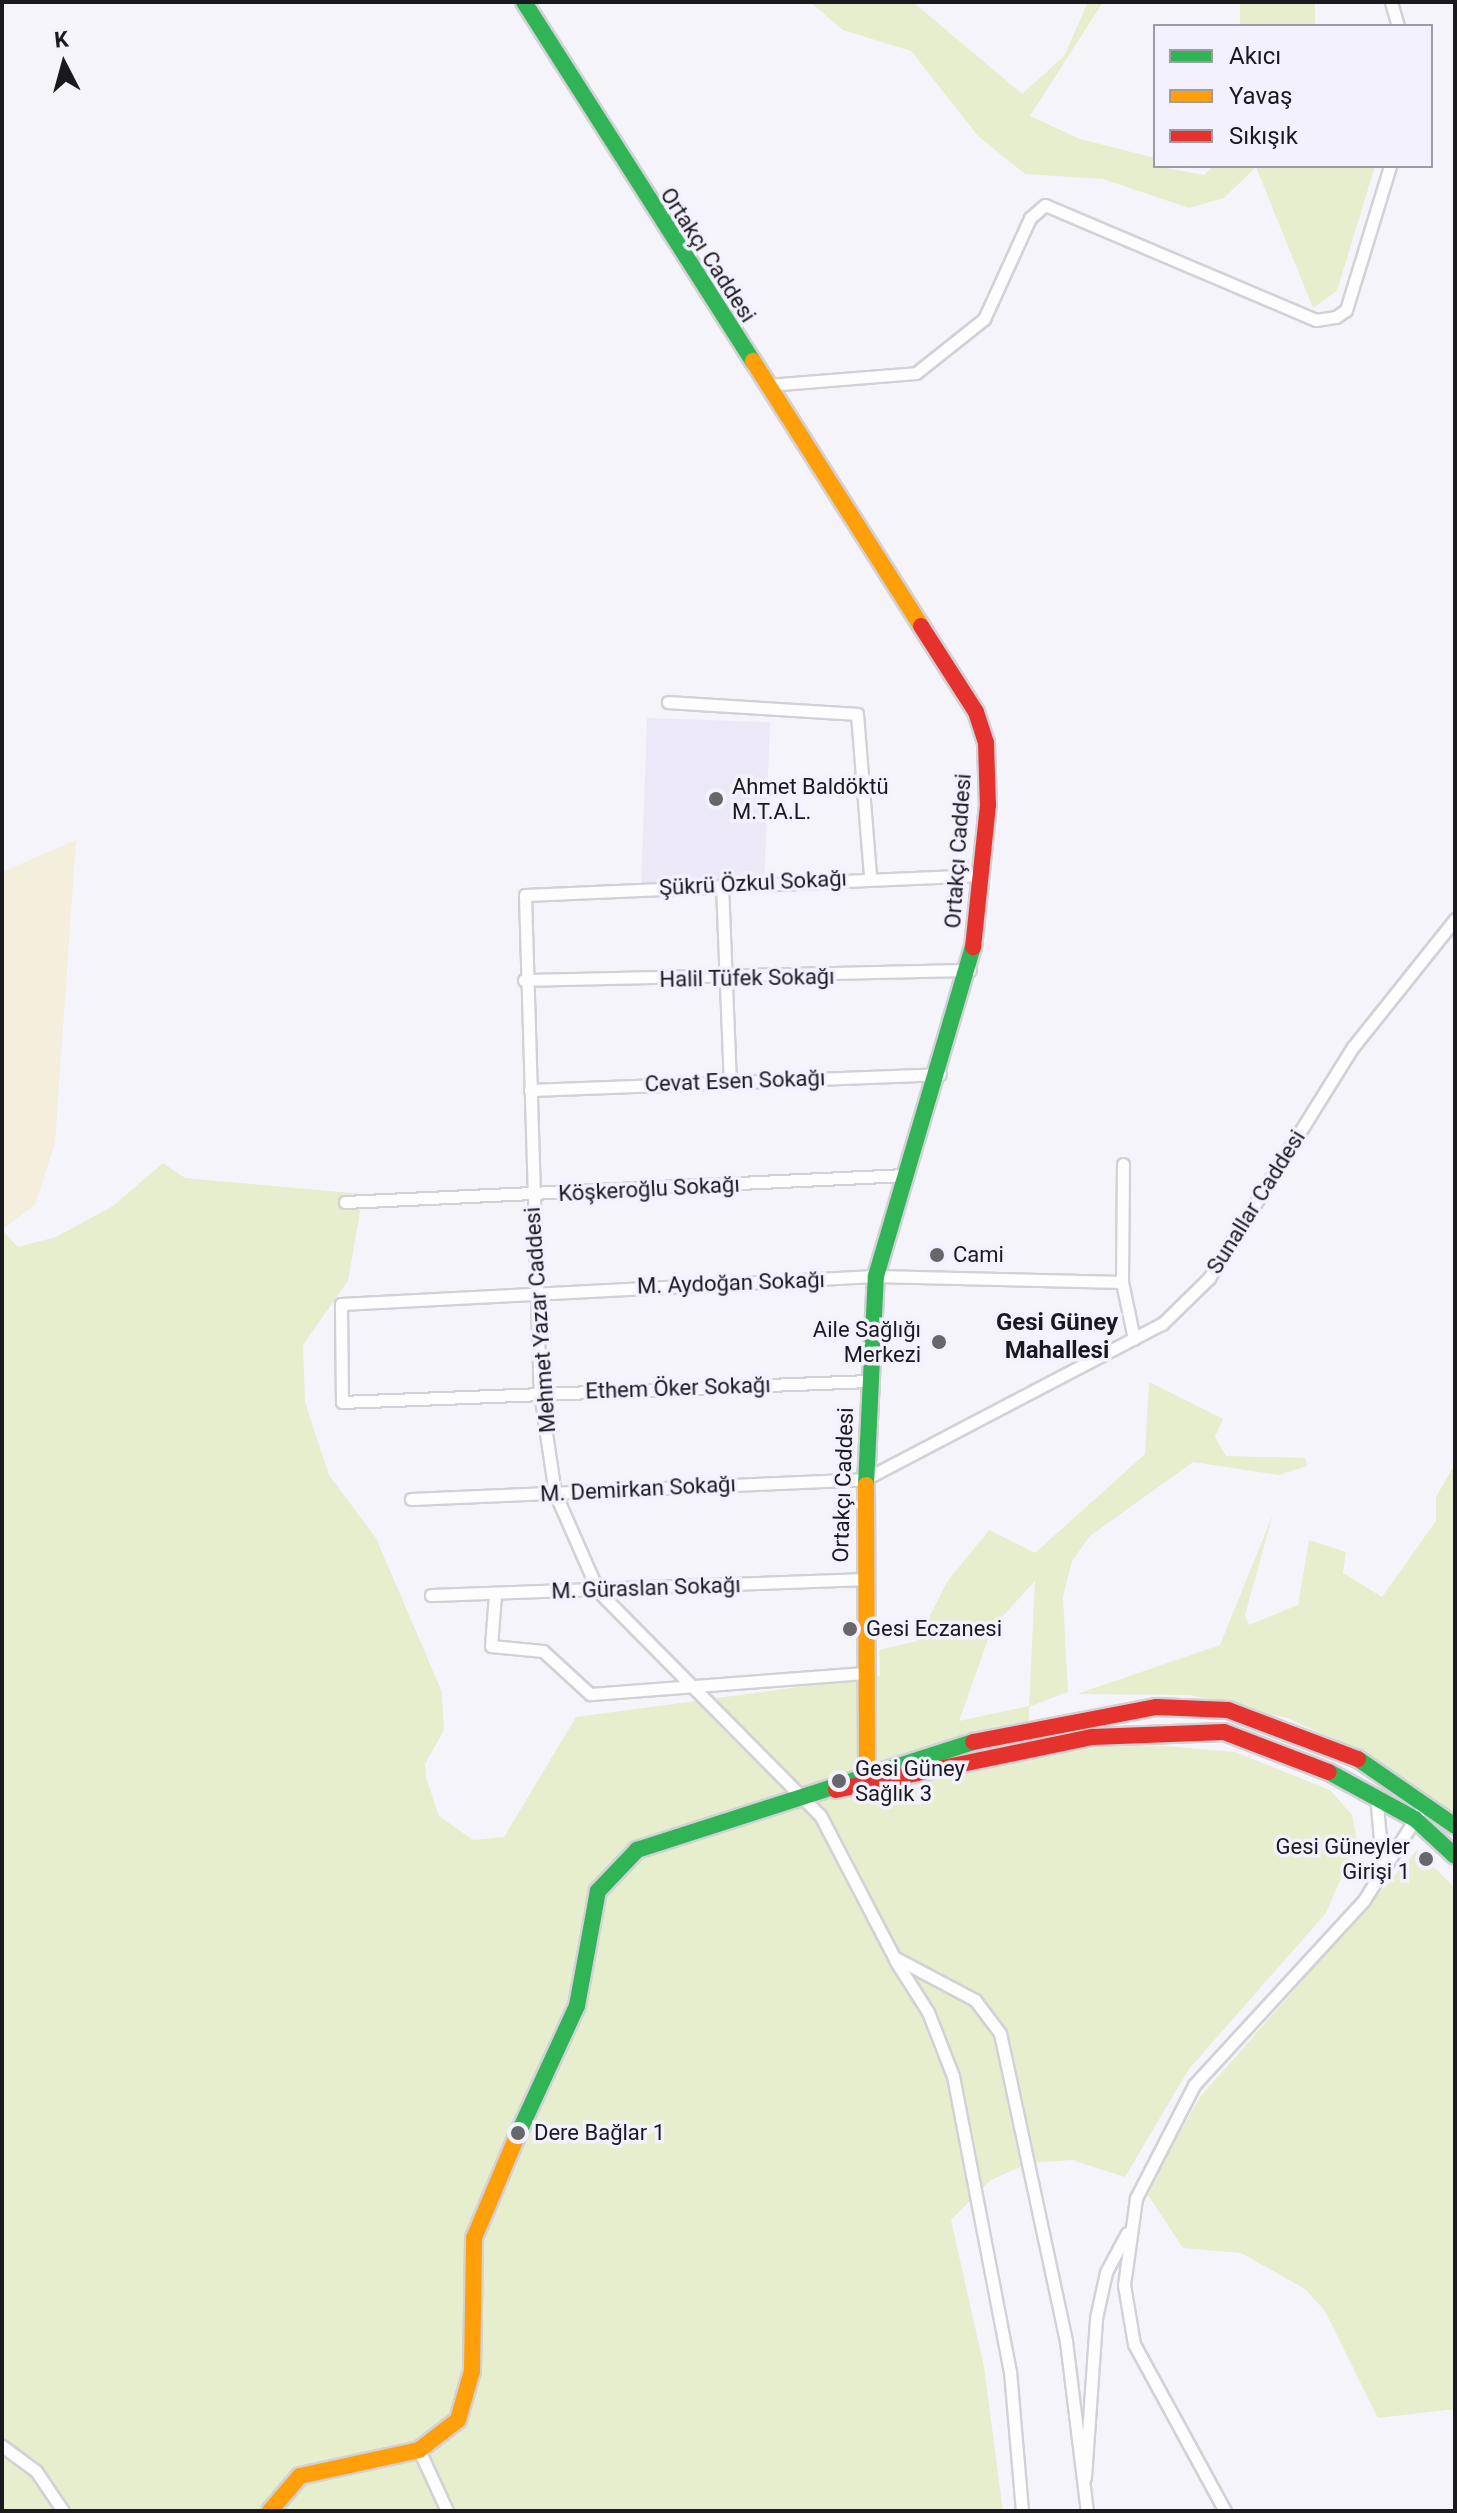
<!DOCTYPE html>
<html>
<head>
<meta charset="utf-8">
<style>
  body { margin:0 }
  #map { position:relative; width:1457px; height:2513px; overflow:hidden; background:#f5f4fb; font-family:Roboto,sans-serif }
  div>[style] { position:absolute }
  .education>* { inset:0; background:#ece8f7; transform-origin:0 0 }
  .green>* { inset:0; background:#e7eece; transform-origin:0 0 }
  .sand>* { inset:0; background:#f4eedd }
  .roads { filter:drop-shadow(2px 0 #d2d1d6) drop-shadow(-2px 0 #d2d1d6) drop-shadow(0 2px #d2d1d6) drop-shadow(0 -2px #d2d1d6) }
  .street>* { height:11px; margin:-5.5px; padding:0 5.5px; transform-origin:5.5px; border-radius:5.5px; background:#fefdfe }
  .fast>* { height:16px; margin:-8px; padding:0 8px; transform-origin:8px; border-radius:8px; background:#30b455 }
  .slow>* { height:16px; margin:-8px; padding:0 8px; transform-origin:8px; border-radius:8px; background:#ff9f0a }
  .jam>* { height:16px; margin:-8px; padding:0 8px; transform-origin:8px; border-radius:8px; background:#e5322d }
  .dots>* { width:22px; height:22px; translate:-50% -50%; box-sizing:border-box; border:4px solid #f4f1fe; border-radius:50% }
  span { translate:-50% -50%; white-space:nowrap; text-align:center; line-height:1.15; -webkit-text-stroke:7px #f4f1fe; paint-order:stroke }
  .street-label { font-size:22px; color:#1a191d }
  .poi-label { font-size:22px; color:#1a191d }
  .left { translate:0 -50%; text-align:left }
  .right { translate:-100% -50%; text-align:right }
  .neighbourhood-label { font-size:24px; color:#1a191d; font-weight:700 }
  .frame { position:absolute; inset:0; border:4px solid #1a191d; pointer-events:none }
  .legend { position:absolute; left:1153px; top:24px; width:280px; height:144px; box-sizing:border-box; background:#f4f1fe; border:2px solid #9d9ba4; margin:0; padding:10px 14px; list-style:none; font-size:24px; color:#1a191d }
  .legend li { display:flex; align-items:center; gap:16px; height:40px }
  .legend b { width:40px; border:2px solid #9d9ba4 }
  .north { position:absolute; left:24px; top:24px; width:80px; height:80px; -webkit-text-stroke:6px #f4f1fe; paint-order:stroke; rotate:354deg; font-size:22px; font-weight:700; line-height:32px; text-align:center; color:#1a191d }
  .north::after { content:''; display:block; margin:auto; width:28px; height:36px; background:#1a191d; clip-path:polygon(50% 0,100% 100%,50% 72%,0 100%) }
</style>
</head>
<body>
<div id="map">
  <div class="education">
    <div style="left:647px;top:718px;width:123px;height:166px;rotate:2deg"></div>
  </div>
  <div class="green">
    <div style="clip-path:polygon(810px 2px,913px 2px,1022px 94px,1064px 56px,1088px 2px,1103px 2px,1030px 116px,1080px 139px,1155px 158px,1155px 166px,1204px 175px,1213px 166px,1375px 166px,1337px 291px,1313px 308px,1256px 167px,1224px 198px,1189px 208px,1103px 179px,1025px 174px,979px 137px,911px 51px,843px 30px)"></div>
    <div style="left:1240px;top:2px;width:75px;height:24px"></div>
    <div style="clip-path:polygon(evenodd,163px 1163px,185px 1178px,363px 1194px,348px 1281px,303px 1345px,305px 1402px,329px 1475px,376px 1538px,442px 1692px,444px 1730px,425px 1764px,426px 1777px,439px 1816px,473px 1840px,504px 1837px,576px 1717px,880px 1676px,879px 1650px,917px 1641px,947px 1582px,989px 1530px,1035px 1553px,1145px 1454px,1149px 1382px,1223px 1419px,1215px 1437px,1226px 1456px,1305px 1458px,1307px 1466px,1279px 1475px,1193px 1462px,1090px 1536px,1072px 1561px,1063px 1597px,1068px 1692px,1029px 1707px,1029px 1757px,1131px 1743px,1235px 1752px,1330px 1790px,1352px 1815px,1357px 1841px,1326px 1913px,1189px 2069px,1125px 2177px,1072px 2160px,1029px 2163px,991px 2180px,951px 2220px,984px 2367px,1003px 2511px,2px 2511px,2px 1230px,18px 1247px,56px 1237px,113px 1206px,163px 1163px,1035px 1581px,1029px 1706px,959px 1721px,992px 1628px,1035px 1581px)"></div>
    <div style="clip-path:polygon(1455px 1464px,1455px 1823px,1366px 1754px,1287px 1718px,1189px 1695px,1077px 1694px,1220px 1645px,1273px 1514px,1245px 1615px,1249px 1625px,1298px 1605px,1309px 1540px,1346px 1552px,1343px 1573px,1382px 1597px,1436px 1521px,1436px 1497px)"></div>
    <div style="clip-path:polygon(1417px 1850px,1455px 1888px,1455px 2409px,1378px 2418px,1325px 2311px,1305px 2289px,1241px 2253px,1183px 2248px,1146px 2192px,1200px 2097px)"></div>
  </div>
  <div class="sand">
    <div style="clip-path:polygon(76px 840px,55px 1143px,35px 1205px,2px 1230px,2px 872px)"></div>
  </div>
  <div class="roads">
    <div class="street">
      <div style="left:1391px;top:2px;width:25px;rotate:74deg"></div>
      <div style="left:768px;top:385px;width:148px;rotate:-4.6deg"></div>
      <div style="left:916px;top:373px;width:87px;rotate:-38.5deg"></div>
      <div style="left:984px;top:319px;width:111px;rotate:-65.5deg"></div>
      <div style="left:1030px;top:218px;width:20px;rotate:-41deg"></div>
      <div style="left:1045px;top:205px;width:294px;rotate:23deg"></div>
      <div style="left:1316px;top:320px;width:20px;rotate:-9deg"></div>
      <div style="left:1336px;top:317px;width:12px;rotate:-35deg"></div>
      <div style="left:1346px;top:310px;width:151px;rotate:-73deg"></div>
      <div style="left:668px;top:702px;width:189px;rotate:3.6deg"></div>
      <div style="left:857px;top:714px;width:164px;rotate:85.4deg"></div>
      <div style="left:982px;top:875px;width:457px;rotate:177.5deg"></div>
      <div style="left:525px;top:895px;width:498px;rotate:88.3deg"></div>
      <div style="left:540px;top:1393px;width:101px;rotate:81.5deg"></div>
      <div style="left:555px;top:1493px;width:107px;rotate:66.3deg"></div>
      <div style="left:598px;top:1591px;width:315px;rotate:45.3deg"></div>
      <div style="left:820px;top:1815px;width:160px;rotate:62.5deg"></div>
      <div style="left:894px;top:1957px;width:92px;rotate:28deg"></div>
      <div style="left:975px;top:2000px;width:41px;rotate:52.9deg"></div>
      <div style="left:1000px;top:2033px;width:315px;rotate:77.9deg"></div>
      <div style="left:1066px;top:2341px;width:171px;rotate:83deg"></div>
      <div style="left:722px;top:885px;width:196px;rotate:87.7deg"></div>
      <div style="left:524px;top:980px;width:446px;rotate:-1.3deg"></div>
      <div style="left:530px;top:1090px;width:410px;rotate:-2.2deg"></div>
      <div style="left:1123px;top:1164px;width:118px;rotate:90.5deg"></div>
      <div style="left:1122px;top:1282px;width:58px;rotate:78.1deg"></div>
      <div style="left:345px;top:1202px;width:562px;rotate:-2.76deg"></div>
      <div style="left:869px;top:1381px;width:527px;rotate:177.72deg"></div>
      <div style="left:342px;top:1402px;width:98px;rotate:-90.6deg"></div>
      <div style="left:341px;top:1304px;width:536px;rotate:-3deg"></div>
      <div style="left:876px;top:1276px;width:246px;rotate:1.4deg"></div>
      <div style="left:411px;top:1499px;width:454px;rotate:-2.5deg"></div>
      <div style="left:865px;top:1479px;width:335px;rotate:-27.6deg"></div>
      <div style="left:1162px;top:1324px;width:66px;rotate:-44.4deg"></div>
      <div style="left:1209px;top:1278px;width:272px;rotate:-58.1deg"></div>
      <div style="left:1353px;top:1047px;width:164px;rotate:-51.4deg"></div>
      <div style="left:495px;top:1594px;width:52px;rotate:94.4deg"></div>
      <div style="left:491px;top:1646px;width:52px;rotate:5.5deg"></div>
      <div style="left:543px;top:1651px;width:64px;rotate:42.5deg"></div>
      <div style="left:590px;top:1694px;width:276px;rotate:-4.4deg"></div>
      <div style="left:431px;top:1595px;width:430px;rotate:-2.1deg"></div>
      <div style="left:1376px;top:1795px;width:66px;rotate:84.8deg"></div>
      <div style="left:895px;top:1960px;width:62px;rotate:57.6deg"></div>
      <div style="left:928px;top:2012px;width:69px;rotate:68.7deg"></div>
      <div style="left:953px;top:2076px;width:300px;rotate:79.1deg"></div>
      <div style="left:1010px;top:2371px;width:141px;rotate:85.1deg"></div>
      <div style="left:2px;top:2446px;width:42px;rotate:36.3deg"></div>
      <div style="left:36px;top:2471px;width:48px;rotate:56deg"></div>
      <div style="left:419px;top:2450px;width:67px;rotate:65.3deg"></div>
      <div style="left:1085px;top:2477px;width:159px;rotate:-86deg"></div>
      <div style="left:1096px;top:2318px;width:47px;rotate:-77.7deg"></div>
      <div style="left:1106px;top:2272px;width:44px;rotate:-61.7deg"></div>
      <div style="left:1225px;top:2511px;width:190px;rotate:-118.6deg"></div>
      <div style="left:1134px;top:2344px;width:60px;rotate:-99.6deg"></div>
      <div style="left:1124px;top:2285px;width:88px;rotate:-82.1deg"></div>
      <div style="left:1136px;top:2198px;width:127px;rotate:-62.8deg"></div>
      <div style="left:1194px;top:2085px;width:251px;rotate:-47.4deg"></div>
      <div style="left:1364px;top:1900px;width:102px;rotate:-57.9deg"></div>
    </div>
    <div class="fast">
      <div style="left:524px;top:2px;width:426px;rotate:57.5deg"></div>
      <div style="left:866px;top:1485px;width:209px;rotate:-87.3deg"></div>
      <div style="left:876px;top:1276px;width:343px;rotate:-73.6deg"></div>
      <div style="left:1358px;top:1759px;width:118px;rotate:34.6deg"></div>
      <div style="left:1329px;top:1772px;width:98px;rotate:28.7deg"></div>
      <div style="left:1415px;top:1819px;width:54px;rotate:42.8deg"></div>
      <div style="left:518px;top:2134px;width:141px;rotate:-65.3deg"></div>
      <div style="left:577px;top:2006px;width:117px;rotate:-79.7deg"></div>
      <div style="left:598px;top:1891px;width:57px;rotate:-46.4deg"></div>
      <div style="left:637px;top:1850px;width:353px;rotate:-17.8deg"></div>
    </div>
    <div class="slow">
      <div style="left:753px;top:361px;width:314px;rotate:57.6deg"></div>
      <div style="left:866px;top:1485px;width:289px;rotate:89.8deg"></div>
      <div style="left:270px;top:2511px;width:46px;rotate:-49.4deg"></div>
      <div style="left:300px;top:2476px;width:122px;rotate:-12.3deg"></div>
      <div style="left:419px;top:2450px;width:49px;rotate:-37.6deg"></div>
      <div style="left:458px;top:2420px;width:51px;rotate:-74.1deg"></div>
      <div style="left:472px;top:2371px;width:133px;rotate:-89.1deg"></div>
      <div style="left:474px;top:2238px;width:113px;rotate:-67.1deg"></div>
    </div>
    <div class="jam">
      <div style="left:921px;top:626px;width:102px;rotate:57.4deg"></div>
      <div style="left:976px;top:712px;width:33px;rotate:72deg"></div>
      <div style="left:986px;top:743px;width:62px;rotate:88.2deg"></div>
      <div style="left:988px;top:805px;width:143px;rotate:96deg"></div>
      <div style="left:973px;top:1742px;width:187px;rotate:-10.8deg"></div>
      <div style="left:1157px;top:1707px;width:71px;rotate:2.4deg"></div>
      <div style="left:1228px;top:1710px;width:139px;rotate:20.7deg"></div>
      <div style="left:836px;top:1790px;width:262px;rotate:-11.7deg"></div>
      <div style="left:1093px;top:1737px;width:131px;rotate:-2.2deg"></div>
      <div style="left:1224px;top:1732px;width:112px;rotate:20.9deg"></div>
    </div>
  </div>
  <div class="dots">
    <div style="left:716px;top:799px;background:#67666b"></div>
    <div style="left:937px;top:1255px;background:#67666b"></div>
    <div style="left:939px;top:1342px;background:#67666b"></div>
    <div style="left:850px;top:1629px;background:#67666b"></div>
    <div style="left:839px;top:1781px;background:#67666b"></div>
    <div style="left:1426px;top:1859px;background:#67666b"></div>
    <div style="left:518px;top:2133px;background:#67666b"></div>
  </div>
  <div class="street-label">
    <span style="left:708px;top:255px;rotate:57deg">Ortakçı Caddesi</span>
    <span style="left:958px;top:851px;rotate:-86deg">Ortakçı Caddesi</span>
    <span style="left:753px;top:883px;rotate:-3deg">Şükrü Özkul Sokağı</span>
    <span style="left:747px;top:978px;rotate:-1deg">Halil Tüfek Sokağı</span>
    <span style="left:735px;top:1081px;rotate:-2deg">Cevat Esen Sokağı</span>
    <span style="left:649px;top:1189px;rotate:-3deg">Köşkeroğlu Sokağı</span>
    <span style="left:1256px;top:1202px;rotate:-58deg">Sunallar Caddesi</span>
    <span style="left:731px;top:1283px;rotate:-2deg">M. Aydoğan Sokağı</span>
    <span style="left:540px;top:1320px;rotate:-94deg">Mehmet Yazar Caddesi</span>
    <span style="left:678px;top:1388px;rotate:-2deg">Ethem Öker Sokağı</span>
    <span style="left:843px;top:1485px;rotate:-88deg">Ortakçı Caddesi</span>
    <span style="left:638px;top:1489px;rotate:-3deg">M. Demirkan Sokağı</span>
    <span style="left:646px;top:1588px;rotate:-2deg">M. Güraslan Sokağı</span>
  </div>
  <div class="poi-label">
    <span class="left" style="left:732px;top:799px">Ahmet Baldöktü<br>M.T.A.L.</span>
    <span class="left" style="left:953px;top:1255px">Cami</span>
    <span class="right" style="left:921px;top:1342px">Aile Sağlığı<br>Merkezi</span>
    <span class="left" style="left:866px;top:1629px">Gesi Eczanesi</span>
    <span class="left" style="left:855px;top:1781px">Gesi Güney<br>Sağlık 3</span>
    <span class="right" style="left:1410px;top:1859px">Gesi Güneyler<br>Girişi 1</span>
    <span class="left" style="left:534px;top:2133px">Dere Bağlar 1</span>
  </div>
  <div class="neighbourhood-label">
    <span style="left:1057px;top:1337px">Gesi Güney<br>Mahallesi</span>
  </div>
  <div class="frame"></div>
  <ul class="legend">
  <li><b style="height:10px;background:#30b455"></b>Akıcı</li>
  <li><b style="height:10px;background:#ff9f0a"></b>Yavaş</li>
  <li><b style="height:10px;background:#e5322d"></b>Sıkışık</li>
  </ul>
  <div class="north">K</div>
</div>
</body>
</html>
